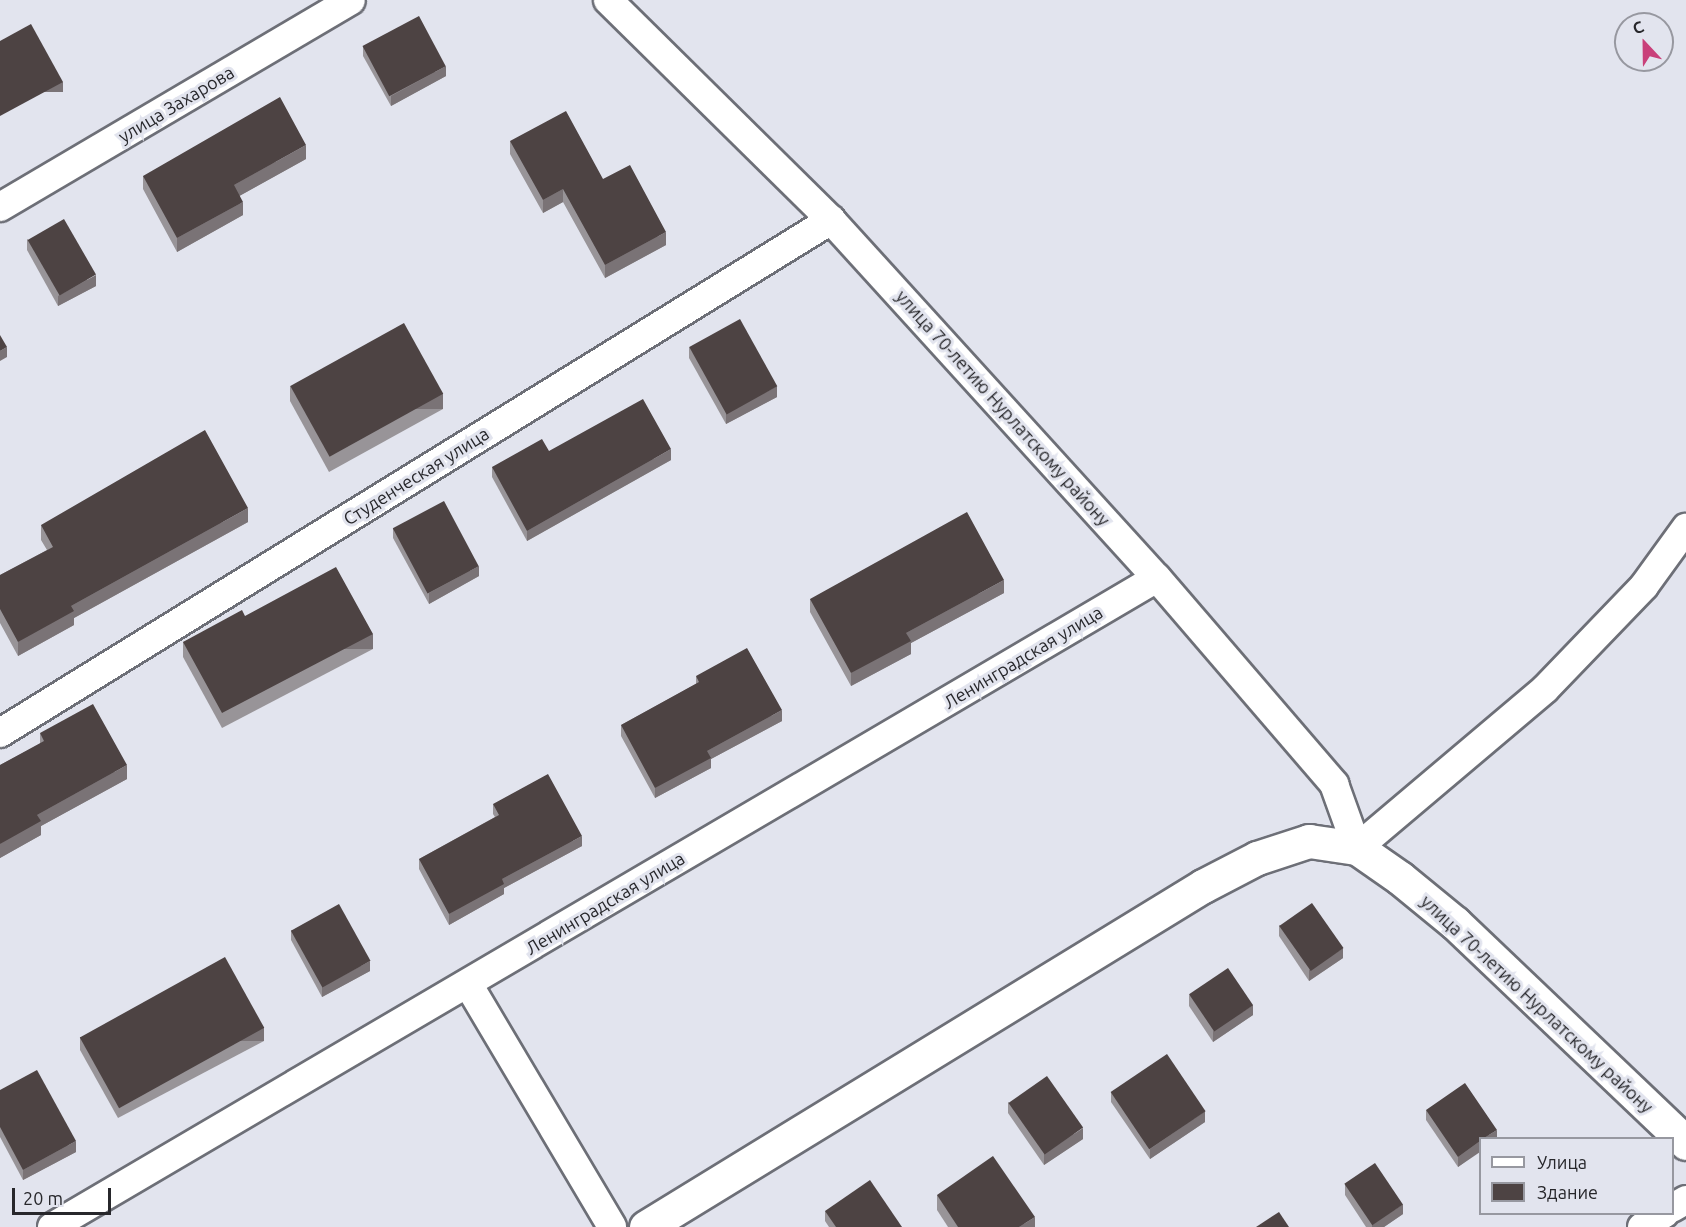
<!DOCTYPE html>
<html>
<head>
<meta charset="utf-8">
<style>
  body { margin:0 }
  #map { position:relative; width:1686px; height:1227px; overflow:hidden; background:#e2e4ee; font-family:Ubuntu,sans-serif }
  div>[style] { position:absolute }
  .roads { filter:drop-shadow(2px 0 #6d6f77) drop-shadow(-2px 0 #6d6f77) drop-shadow(0 2px #6d6f77) drop-shadow(0 -2px #6d6f77) }
  .minor>* { height:28px; margin:-14px; padding:0 14px; transform-origin:14px; border-radius:14px; background:#fff }
  .primary>* { height:33px; margin:-16.5px; padding:0 16.5px; transform-origin:16.5px; border-radius:16.5px; background:#fff }
  .wall>* { inset:0; background:#989498 }
  .shaded-wall>* { inset:0; background:#7a7376; transform-origin:0 0 }
  .building>* { inset:0; background:#4d4343; transform-origin:0 0 }
  span { translate:-50% -50%; white-space:nowrap; text-align:center; line-height:1.15; -webkit-text-stroke:6px #e2e4ee; paint-order:stroke }
  .street-label { font-size:18px; color:#27272b }
  .legend { position:absolute; left:1479px; top:1137px; width:195px; height:78px; box-sizing:border-box; background:#e2e4ee; border:2px solid #9798a0; margin:0; padding:8px 10px; list-style:none; font-size:18px; color:#27272b }
  .legend li { display:flex; align-items:center; gap:12px; height:30px }
  .legend b { width:30px; border:2px solid #9798a0 }
  .north { position:absolute; left:1614px; top:12px; width:60px; height:60px; box-sizing:border-box; background:#e2e4ee; border:2px solid #9798a0; border-radius:50%; rotate:338deg; font-size:16px; font-weight:700; line-height:24px; text-align:center; color:#27272b }
  .north::after { content:''; display:block; margin:auto; width:21px; height:27px; background:#c9407a; clip-path:polygon(50% 0,100% 100%,50% 72%,0 100%) }
  .scale { position:absolute; left:12px; top:1188px; width:99px; height:27px; box-sizing:border-box; border:3px solid #27272b; border-top:0; padding-left:8px; font-size:18px; line-height:21px; white-space:nowrap; color:#27272b; -webkit-text-stroke:4px #e2e4ee; paint-order:stroke }
</style>
</head>
<body>
<div id="map">
  <div class="roads">
    <div class="minor">
      <div style="left:608px;top:0;width:313px;rotate:44.6deg"></div>
      <div style="left:831px;top:220px;width:484px;rotate:47.7deg"></div>
      <div style="left:1157px;top:578px;width:272px;rotate:49.3deg"></div>
      <div style="left:1334px;top:784px;width:68px;rotate:70.2deg"></div>
      <div style="left:1357px;top:848px;width:246px;rotate:-40.2deg"></div>
      <div style="left:1545px;top:689px;width:143px;rotate:-46.1deg"></div>
      <div style="left:1644px;top:586px;width:72px;rotate:-54.1deg"></div>
      <div style="left:0;top:207px;width:407px;rotate:-30.5deg"></div>
      <div style="left:0;top:733px;width:977px;rotate:-31.69deg"></div>
      <div style="left:468px;top:984px;width:282px;rotate:59.3deg"></div>
      <div style="left:1672px;top:1208px;width:16px;rotate:-30deg"></div>
      <div style="left:52px;top:1227px;width:1281px;rotate:-30.43deg"></div>
      <div style="left:1642px;top:1227px;width:26px;rotate:-31deg"></div>
    </div>
    <div class="primary">
      <div style="left:646px;top:1227px;width:653px;rotate:-31.48deg"></div>
      <div style="left:1203px;top:886px;width:61px;rotate:-27.4deg"></div>
      <div style="left:1257px;top:858px;width:55px;rotate:-18.1deg"></div>
      <div style="left:1309px;top:841px;width:49px;rotate:8.3deg"></div>
      <div style="left:1357px;top:848px;width:52px;rotate:34.9deg"></div>
      <div style="left:1400px;top:878px;width:71px;rotate:39.3deg"></div>
      <div style="left:1455px;top:923px;width:319px;rotate:43.6deg"></div>
    </div>
  </div>
  <div class="wall">
    <div style="clip-path:polygon(363px 46px,446px 76px,391px 106px,363px 56px)"></div>
    <div style="clip-path:polygon(510px 141px,603px 179px,666px 245px,605px 278px,563px 202px,543px 213px,510px 154px)"></div>
    <div style="clip-path:polygon(306px 159px,239px 196px,243px 215px,177px 252px,143px 189px,143px 176px)"></div>
    <div style="clip-path:polygon(27px 239px,96px 286px,58px 306px,27px 250px)"></div>
    <div style="clip-path:polygon(689px 347px,777px 397px,726px 424px,689px 358px)"></div>
    <div style="clip-path:polygon(290px 386px,443px 409px,329px 472px,290px 401px)"></div>
    <div style="clip-path:polygon(549px 451px,671px 460px,527px 541px,492px 477px,492px 467px)"></div>
    <div style="clip-path:polygon(248px 522px,74px 618px,74px 625px,18px 656px,0 623px,0 575px,47px 550px,41px 540px,41px 525px)"></div>
    <div style="clip-path:polygon(393px 528px,479px 576px,429px 604px,393px 538px)"></div>
    <div style="clip-path:polygon(1004px 593px,911px 643px,911px 654px,851px 686px,810px 612px,810px 599px)"></div>
    <div style="clip-path:polygon(245px 616px,373px 649px,222px 728px,183px 657px,183px 642px)"></div>
    <div style="clip-path:polygon(696px 676px,782px 721px,711px 759px,711px 768px,655px 798px,621px 736px,621px 725px,696px 684px)"></div>
    <div style="clip-path:polygon(40px 733px,127px 779px,41px 826px,41px 835px,0 858px,0 765px,40px 744px)"></div>
    <div style="clip-path:polygon(493px 804px,582px 846px,504px 888px,504px 894px,449px 925px,419px 869px,419px 859px,495px 817px,493px 814px)"></div>
    <div style="clip-path:polygon(1279px 925px,1343px 958px,1309px 981px,1279px 936px)"></div>
    <div style="clip-path:polygon(291px 930px,370px 971px,322px 997px,291px 940px)"></div>
    <div style="clip-path:polygon(1189px 995px,1253px 1015px,1213px 1042px,1189px 1006px)"></div>
    <div style="clip-path:polygon(80px 1037px,264px 1041px,118px 1118px,80px 1050px)"></div>
    <div style="clip-path:polygon(0 1090px,76px 1152px,23px 1180px,0 1137px)"></div>
    <div style="clip-path:polygon(1111px 1092px,1205px 1122px,1150px 1159px,1111px 1102px)"></div>
    <div style="clip-path:polygon(1008px 1102px,1083px 1139px,1044px 1165px,1008px 1113px)"></div>
    <div style="clip-path:polygon(1426px 1110px,1497px 1138px,1458px 1167px,1426px 1120px)"></div>
    <div style="clip-path:polygon(1345px 1184px,1403px 1214px,1384px 1227px,1366px 1227px,1345px 1195px)"></div>
    <div style="clip-path:polygon(937px 1195px,1035px 1227px,948px 1227px,937px 1210px)"></div>
    <div style="clip-path:polygon(825px 1211px,902px 1227px,829px 1227px,825px 1221px)"></div>
  </div>
  <div class="shaded-wall">
    <div style="clip-path:polygon(446px 66px,446px 76px,391px 106px,391px 96px)"></div>
    <div style="left:63px;top:82px;width:10px;height:72px;rotate:90deg"></div>
    <div style="clip-path:polygon(306px 145px,306px 159px,234px 199px,234px 185px)"></div>
    <div style="clip-path:polygon(563px 189px,563px 202px,543px 213px,543px 200px)"></div>
    <div style="clip-path:polygon(243px 202px,243px 215px,177px 252px,177px 238px)"></div>
    <div style="clip-path:polygon(666px 232px,666px 245px,605px 278px,605px 265px)"></div>
    <div style="clip-path:polygon(96px 275px,96px 286px,58px 306px,58px 296px)"></div>
    <div style="clip-path:polygon(7px 347px,7px 357px,0 361px,0 351px)"></div>
    <div style="clip-path:polygon(777px 386px,777px 397px,726px 424px,726px 414px)"></div>
    <div style="left:443px;top:394px;width:15px;height:130px;rotate:90deg"></div>
    <div style="clip-path:polygon(671px 449px,671px 460px,527px 541px,527px 531px)"></div>
    <div style="clip-path:polygon(248px 508px,248px 522px,74px 618px,74px 625px,18px 656px,18px 642px,71px 606px)"></div>
    <div style="clip-path:polygon(479px 566px,479px 576px,429px 604px,429px 593px)"></div>
    <div style="clip-path:polygon(1004px 580px,1004px 593px,911px 643px,911px 654px,851px 686px,851px 673px,906px 633px)"></div>
    <div style="left:373px;top:634px;width:15px;height:170px;rotate:90deg"></div>
    <div style="clip-path:polygon(782px 710px,782px 721px,711px 759px,711px 768px,655px 798px,655px 788px,707px 751px)"></div>
    <div style="clip-path:polygon(127px 765px,127px 779px,41px 826px,41px 835px,0 858px,0 844px,37px 815px)"></div>
    <div style="clip-path:polygon(582px 836px,582px 846px,504px 888px,504px 894px,449px 925px,449px 914px,502px 879px)"></div>
    <div style="clip-path:polygon(1343px 948px,1343px 958px,1309px 981px,1309px 970px)"></div>
    <div style="clip-path:polygon(370px 961px,370px 971px,322px 997px,322px 987px)"></div>
    <div style="clip-path:polygon(1253px 1005px,1253px 1015px,1213px 1042px,1213px 1031px)"></div>
    <div style="left:264px;top:1028px;width:13px;height:165px;rotate:90deg"></div>
    <div style="clip-path:polygon(1205px 1111px,1205px 1122px,1150px 1159px,1150px 1149px)"></div>
    <div style="clip-path:polygon(1083px 1128px,1083px 1139px,1044px 1165px,1044px 1154px)"></div>
    <div style="clip-path:polygon(1497px 1130px,1497px 1138px,1484px 1138px)"></div>
    <div style="clip-path:polygon(76px 1141px,76px 1152px,23px 1180px,23px 1170px)"></div>
    <div style="clip-path:polygon(1480px 1141px,1480px 1152px,1458px 1167px,1458px 1157px)"></div>
    <div style="clip-path:polygon(1403px 1204px,1403px 1214px,1384px 1227px,1372px 1227px,1372px 1225px)"></div>
    <div style="clip-path:polygon(1035px 1217px,1035px 1227px,1019px 1227px)"></div>
  </div>
  <div class="building">
    <div style="left:419px;top:16px;width:57px;height:64px;rotate:62deg"></div>
    <div style="clip-path:polygon(31px 24px,63px 82px,0 116px,0 41px)"></div>
    <div style="clip-path:polygon(280px 97px,306px 145px,234px 185px,243px 202px,177px 238px,143px 176px)"></div>
    <div style="clip-path:polygon(566px 111px,603px 179px,630px 165px,666px 232px,605px 265px,563px 189px,543px 200px,510px 141px)"></div>
    <div style="left:64px;top:219px;width:64px;height:42px;rotate:60deg"></div>
    <div style="left:740px;top:319px;width:77px;height:58px;rotate:61deg"></div>
    <div style="left:404px;top:323px;width:81px;height:130px;rotate:61deg"></div>
    <div style="clip-path:polygon(0 335px,7px 347px,0 351px)"></div>
    <div style="clip-path:polygon(643px 399px,671px 449px,527px 531px,492px 467px,542px 439px,549px 451px)"></div>
    <div style="clip-path:polygon(205px 430px,248px 508px,71px 606px,74px 611px,18px 642px,0 609px,0 575px,53px 547px,41px 525px)"></div>
    <div style="left:444px;top:501px;width:74px;height:58px;rotate:62deg"></div>
    <div style="clip-path:polygon(967px 512px,1004px 580px,906px 633px,911px 641px,851px 673px,810px 599px)"></div>
    <div style="clip-path:polygon(336px 567px,373px 634px,222px 713px,183px 642px,242px 610px,245px 616px)"></div>
    <div style="clip-path:polygon(747px 648px,782px 710px,707px 751px,711px 758px,655px 788px,621px 725px,699px 682px,696px 676px)"></div>
    <div style="clip-path:polygon(93px 704px,127px 765px,37px 815px,41px 821px,0 844px,0 765px,44px 741px,40px 733px)"></div>
    <div style="clip-path:polygon(548px 774px,582px 836px,502px 879px,504px 884px,449px 914px,419px 859px,499px 815px,493px 804px)"></div>
    <div style="left:1312px;top:903px;width:55px;height:40px;rotate:55deg"></div>
    <div style="left:339px;top:904px;width:65px;height:55px;rotate:61deg"></div>
    <div style="left:225px;top:957px;width:81px;height:166px;rotate:61deg"></div>
    <div style="left:1228px;top:968px;width:45px;height:47px;rotate:56deg"></div>
    <div style="left:1167px;top:1054px;width:69px;height:68px;rotate:56deg"></div>
    <div style="clip-path:polygon(37px 1070px,76px 1141px,23px 1170px,0 1127px,0 1090px)"></div>
    <div style="left:1047px;top:1076px;width:63px;height:47px;rotate:55deg"></div>
    <div style="clip-path:polygon(1465px 1083px,1497px 1130px,1484px 1138px,1480px 1138px,1480px 1141px,1458px 1157px,1426px 1110px)"></div>
    <div style="clip-path:polygon(993px 1156px,1035px 1217px,1019px 1227px,958px 1227px,937px 1195px)"></div>
    <div style="left:1375px;top:1163px;width:50px;height:37px;rotate:56deg"></div>
    <div style="clip-path:polygon(870px 1180px,902px 1227px,836px 1227px,825px 1211px)"></div>
    <div style="clip-path:polygon(1279px 1212px,1289px 1227px,1256px 1227px)"></div>
  </div>
  <div class="street-label">
    <span style="left:176px;top:104px;rotate:-31deg">улица Захарова</span>
    <span style="left:1003px;top:408px;rotate:48deg">улица 70-летию Нурлатскому району</span>
    <span style="left:416px;top:476px;rotate:-32deg">Студенческая улица</span>
    <span style="left:1023px;top:657px;rotate:-31deg">Ленинградская улица</span>
    <span style="left:605px;top:903px;rotate:-31deg">Ленинградская улица</span>
    <span style="left:1537px;top:1004px;rotate:43deg">улица 70-летию Нурлатскому району</span>
  </div>
  <ul class="legend">
  <li><b style="height:8px;background:#fff"></b>Улица</li>
  <li><b style="height:16px;background:#4d4343"></b>Здание</li>
  </ul>
  <div class="north">С</div>
  <div class="scale">20 m</div>
</div>
</body>
</html>
